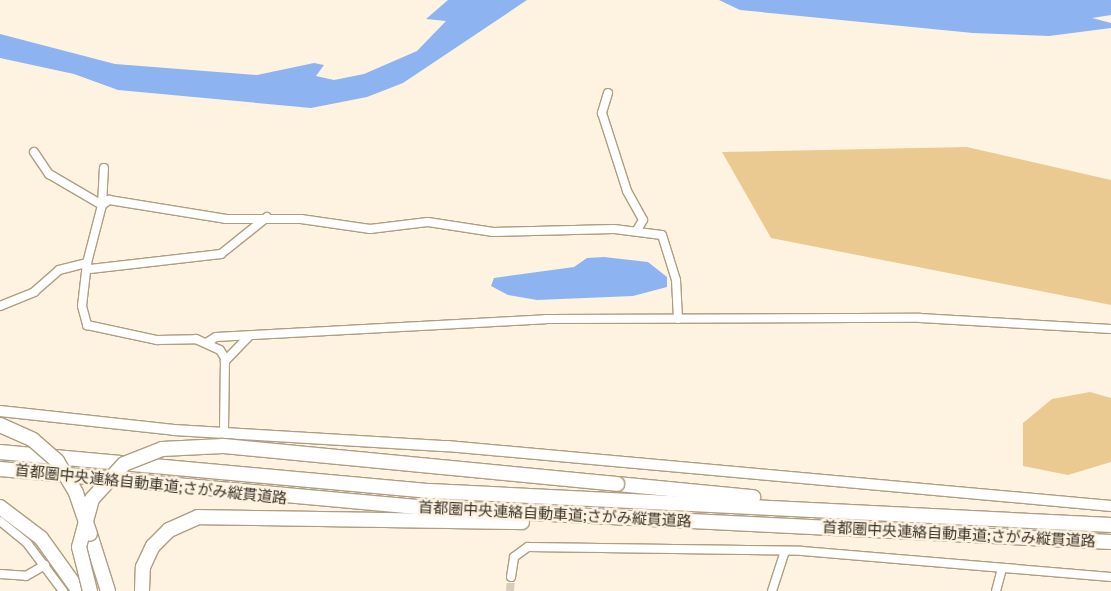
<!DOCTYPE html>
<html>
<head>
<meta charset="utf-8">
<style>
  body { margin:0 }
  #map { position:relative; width:1111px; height:591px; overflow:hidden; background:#fef3e1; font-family:"Space Grotesk","Noto Sans JP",sans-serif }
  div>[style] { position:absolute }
  .green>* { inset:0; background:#ebca92 }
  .water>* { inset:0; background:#8eb3f1 }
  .minor-tunnel>* { height:8px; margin-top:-4px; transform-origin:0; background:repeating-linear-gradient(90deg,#d7cdbc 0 8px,transparent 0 12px) }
  .roads { filter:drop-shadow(1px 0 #ae9e81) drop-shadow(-1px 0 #ae9e81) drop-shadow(0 1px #ae9e81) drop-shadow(0 -1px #ae9e81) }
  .minor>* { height:8px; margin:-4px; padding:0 4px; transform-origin:4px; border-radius:4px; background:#fff }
  .tertiary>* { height:10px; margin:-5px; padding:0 5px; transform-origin:5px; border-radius:5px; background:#fff }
  .motorway>* { height:14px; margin:-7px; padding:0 7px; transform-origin:7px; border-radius:7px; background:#fff }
  .bridges { filter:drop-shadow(1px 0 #ae9e81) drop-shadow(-1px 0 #ae9e81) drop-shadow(0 1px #ae9e81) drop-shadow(0 -1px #ae9e81) }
  .motorway-bridge>* { height:14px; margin:-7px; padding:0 7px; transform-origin:7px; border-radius:7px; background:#fff }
  span { translate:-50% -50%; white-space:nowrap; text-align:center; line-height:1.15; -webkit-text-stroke:5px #fef3e1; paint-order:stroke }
  .street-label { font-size:15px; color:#3a3328 }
</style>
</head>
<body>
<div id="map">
  <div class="green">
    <div style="clip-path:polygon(967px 147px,1111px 180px,1111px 305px,771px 238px,722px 152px)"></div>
    <div style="clip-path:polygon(1090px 392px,1111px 398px,1111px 462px,1068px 475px,1023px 466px,1023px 423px,1052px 399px)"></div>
  </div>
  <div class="water">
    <div style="clip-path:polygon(448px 0,527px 0,403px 83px,367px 97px,311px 108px,118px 90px,74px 74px,0 58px,0 34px,115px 64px,257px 75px,314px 63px,324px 65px,316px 76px,334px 80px,364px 74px,417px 51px,446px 21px,426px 19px)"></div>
    <div style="clip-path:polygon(719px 0,1111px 0,1111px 15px,1092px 18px,1111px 23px,1111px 28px,1049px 36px,973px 33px,740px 10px)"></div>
    <div style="clip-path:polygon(604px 257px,648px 262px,667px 277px,667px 287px,633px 296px,537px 300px,508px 295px,491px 286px,494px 278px,574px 267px,587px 258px)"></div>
  </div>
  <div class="minor-tunnel">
    <div style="left:510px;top:591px;width:14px;rotate:-86deg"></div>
  </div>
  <div class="roads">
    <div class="minor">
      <div style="left:608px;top:93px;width:21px;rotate:107deg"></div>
      <div style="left:602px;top:113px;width:82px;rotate:72.2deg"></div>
      <div style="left:627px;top:191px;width:33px;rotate:61deg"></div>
      <div style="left:643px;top:220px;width:12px;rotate:121deg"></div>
      <div style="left:34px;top:152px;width:27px;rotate:56deg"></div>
      <div style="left:49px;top:174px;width:61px;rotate:30.3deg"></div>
      <div style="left:102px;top:205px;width:37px;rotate:-87deg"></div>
      <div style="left:87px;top:263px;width:43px;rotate:96.6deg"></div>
      <div style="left:82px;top:306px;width:20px;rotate:75deg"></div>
      <div style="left:87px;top:325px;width:72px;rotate:12.1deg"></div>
      <div style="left:157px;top:340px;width:39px;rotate:-1deg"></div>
      <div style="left:196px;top:339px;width:26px;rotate:25deg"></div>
      <div style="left:220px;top:350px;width:9px;rotate:58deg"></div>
      <div style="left:225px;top:358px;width:76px;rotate:90.8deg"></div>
      <div style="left:90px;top:269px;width:132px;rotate:-6.5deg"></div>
      <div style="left:221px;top:254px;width:59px;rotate:-38.8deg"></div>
      <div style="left:0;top:306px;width:37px;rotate:-22deg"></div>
      <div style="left:34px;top:292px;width:33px;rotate:-41deg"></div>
      <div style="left:59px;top:270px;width:29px;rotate:-14deg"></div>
      <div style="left:87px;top:263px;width:60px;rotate:-75.5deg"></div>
      <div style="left:102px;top:205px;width:9px;rotate:-36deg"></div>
      <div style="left:109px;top:200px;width:119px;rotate:9.2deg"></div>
      <div style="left:226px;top:219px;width:75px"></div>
      <div style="left:301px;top:219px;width:70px;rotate:8.2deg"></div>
      <div style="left:370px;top:229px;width:58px;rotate:-6.9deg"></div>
      <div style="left:428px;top:222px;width:66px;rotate:8.7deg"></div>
      <div style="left:493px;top:232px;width:121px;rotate:-1.4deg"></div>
      <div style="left:614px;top:229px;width:48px;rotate:7.1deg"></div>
      <div style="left:662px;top:235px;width:47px;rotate:72.7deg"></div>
      <div style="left:676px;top:280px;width:39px;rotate:87deg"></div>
      <div style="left:208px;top:342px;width:9px;rotate:-32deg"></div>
      <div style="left:216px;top:337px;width:330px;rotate:-3.1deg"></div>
      <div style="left:546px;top:319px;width:374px;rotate:-0.2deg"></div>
      <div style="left:920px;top:318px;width:191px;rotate:3.3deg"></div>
      <div style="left:225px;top:361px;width:35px;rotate:-46deg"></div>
      <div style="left:0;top:521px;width:35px;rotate:39deg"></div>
      <div style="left:27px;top:543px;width:60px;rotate:53.1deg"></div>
      <div style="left:0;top:574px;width:26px;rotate:4deg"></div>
      <div style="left:26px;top:576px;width:22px;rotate:-30deg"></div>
      <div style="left:511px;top:577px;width:20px;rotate:-81deg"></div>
      <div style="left:514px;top:557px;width:17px;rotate:-36deg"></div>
      <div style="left:528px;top:547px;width:274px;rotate:0.8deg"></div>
      <div style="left:802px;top:551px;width:310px;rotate:4.8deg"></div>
      <div style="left:772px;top:591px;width:42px;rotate:-72deg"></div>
      <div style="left:996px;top:591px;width:23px;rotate:-75deg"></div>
    </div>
    <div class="tertiary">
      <div style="left:0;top:411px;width:175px;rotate:6.2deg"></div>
      <div style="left:174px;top:430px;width:273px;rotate:3.4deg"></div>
      <div style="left:447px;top:446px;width:667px;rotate:5.16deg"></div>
    </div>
    <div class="motorway">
      <div style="left:0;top:452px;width:432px;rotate:5.2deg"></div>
      <div style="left:430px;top:491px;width:682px;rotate:2.86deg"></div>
      <div style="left:0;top:469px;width:430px;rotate:5.2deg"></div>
      <div style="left:428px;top:508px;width:684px;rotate:2.85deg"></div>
      <div style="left:617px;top:484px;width:137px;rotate:5.5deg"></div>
      <div style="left:0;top:507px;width:51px;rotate:37.1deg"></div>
      <div style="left:41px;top:538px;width:65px;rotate:54.4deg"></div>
      <div style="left:90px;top:534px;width:60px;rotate:72.5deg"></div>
      <div style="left:142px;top:591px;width:24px;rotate:-88deg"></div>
      <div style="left:143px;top:567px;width:23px;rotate:-65deg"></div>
      <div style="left:153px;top:546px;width:23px;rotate:-45deg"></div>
      <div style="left:169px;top:530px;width:32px;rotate:-24deg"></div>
      <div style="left:198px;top:517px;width:324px;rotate:0.9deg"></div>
    </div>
  </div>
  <div class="bridges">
    <div class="motorway-bridge">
      <div style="left:0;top:425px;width:36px;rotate:24deg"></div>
      <div style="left:33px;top:440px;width:32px;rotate:41deg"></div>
      <div style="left:57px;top:461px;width:37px;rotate:59deg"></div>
      <div style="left:76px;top:493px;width:43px;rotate:71.1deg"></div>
      <div style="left:90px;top:591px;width:45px;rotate:-104deg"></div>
      <div style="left:79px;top:547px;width:50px;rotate:-74.8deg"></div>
      <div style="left:92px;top:499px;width:47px;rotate:-47.6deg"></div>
      <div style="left:124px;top:464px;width:41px;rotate:-21.5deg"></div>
      <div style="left:162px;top:449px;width:61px;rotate:-2.8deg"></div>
      <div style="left:223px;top:446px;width:396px;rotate:5.5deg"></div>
    </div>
  </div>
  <div class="street-label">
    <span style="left:151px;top:484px;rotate:6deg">首都圏中央連絡自動車道;さがみ縦貫道路</span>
    <span style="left:555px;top:514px;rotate:3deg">首都圏中央連絡自動車道;さがみ縦貫道路</span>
    <span style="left:959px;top:534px;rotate:3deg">首都圏中央連絡自動車道;さがみ縦貫道路</span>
  </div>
</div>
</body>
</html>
